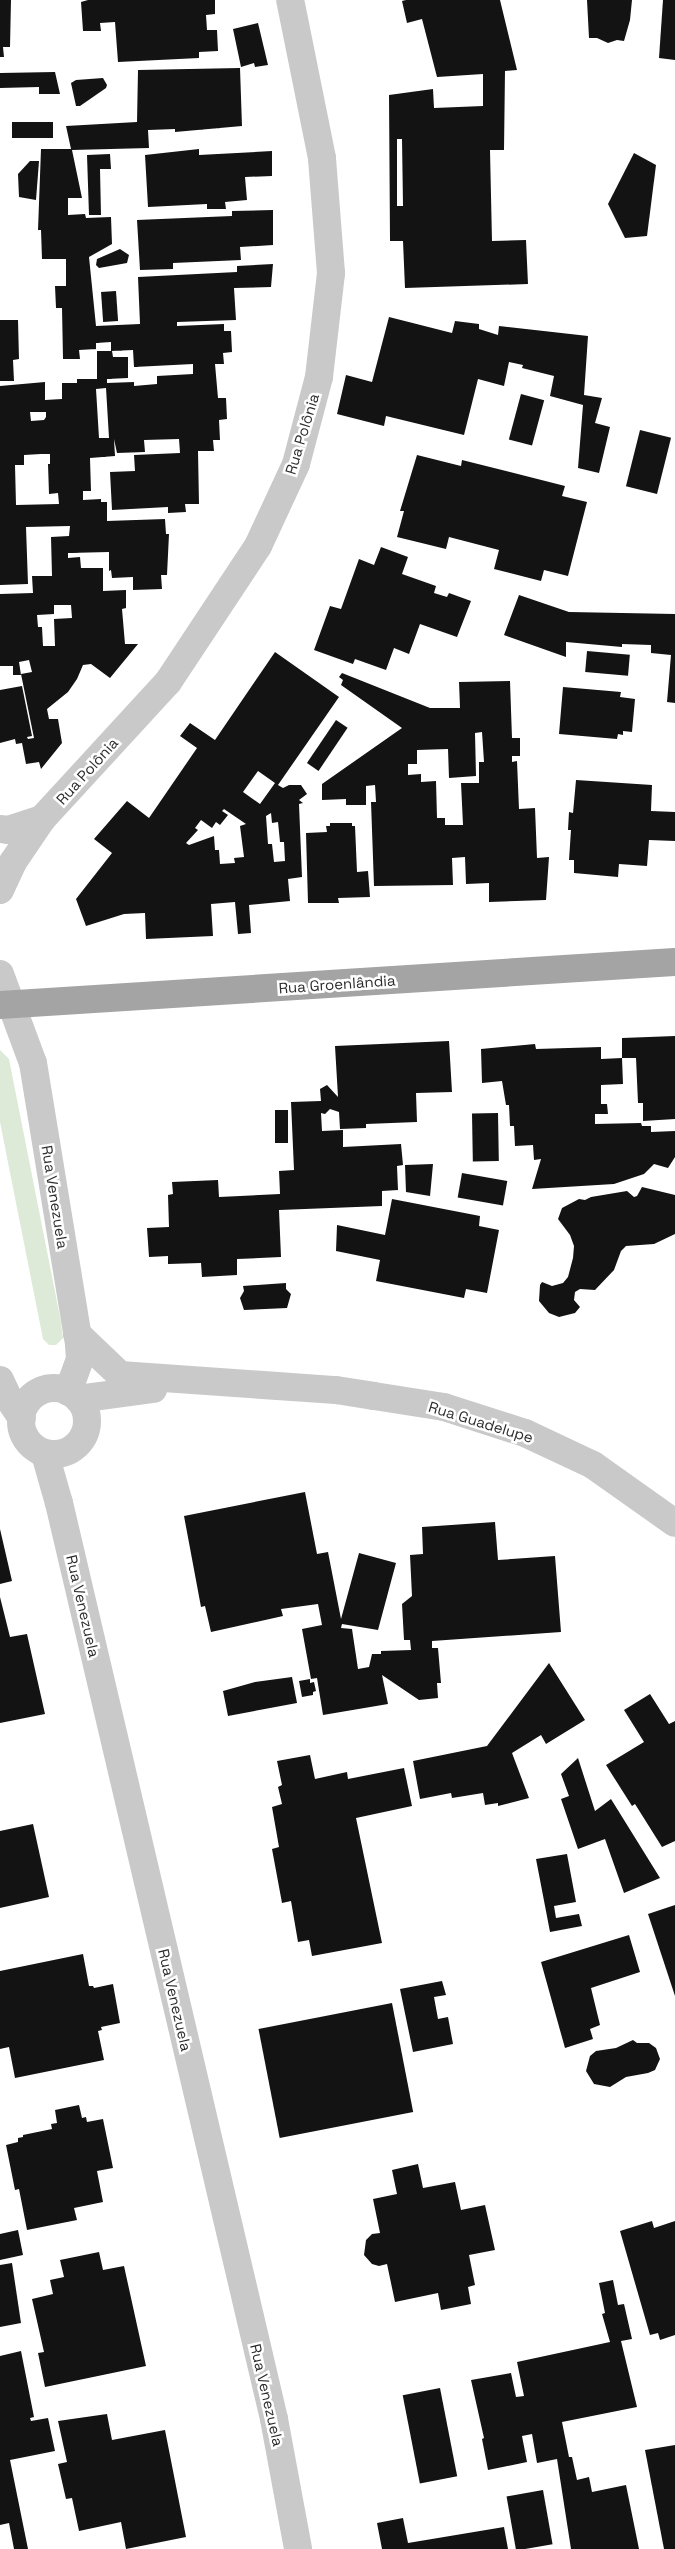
<!DOCTYPE html>
<html>
<head>
<meta charset="utf-8">
<style>
  body { margin:0 }
  #map { position:relative; width:675px; height:2549px; overflow:hidden; background:#fff; font-family:"Space Grotesk",sans-serif }
  div>[style] { position:absolute }
  .green>* { inset:0; background:#ddead8 }
  .building>* { inset:0; background:#131313; transform-origin:0 0 }
  .minor>* { height:28px; margin:-14px; padding:0 14px; transform-origin:14px; border-radius:14px; background:#c9c9c9 }
  .minor>.ring { margin:-14px; padding:0; box-sizing:content-box; background:none; border:28px solid #c9c9c9; border-radius:50% }
  .major>* { height:28px; margin:-14px; padding:0 14px; transform-origin:14px; border-radius:14px; background:#a4a4a4 }
  span { translate:-50% -50%; white-space:nowrap; text-align:center; line-height:1.15; -webkit-text-stroke:5px #fff; paint-order:stroke }
  .street-label { font-size:15px; color:#2c2c2c }
</style>
</head>
<body>
<div id="map">
  <div class="green">
    <div style="clip-path:polygon(0 1050px,9px 1059px,61px 1322px,63px 1338px,56px 1345px,49px 1345px,43px 1339px,0 1122px)"></div>
  </div>
  <div class="building">
    <div style="clip-path:polygon(0 0,11px 0,10px 47px,3px 47px,4px 57px,0 57px)"></div>
    <div style="clip-path:polygon(88px 0,215px 0,215px 14px,206px 15px,207px 30px,217px 30px,218px 51px,199px 52px,199px 58px,118px 62px,115px 22px,100px 23px,101px 31px,83px 31px,81px 2px)"></div>
    <div style="clip-path:polygon(evenodd,406px 0,500px 0,517px 70px,505px 71px,504px 150px,490px 150px,492px 241px,526px 240px,528px 284px,405px 288px,403px 241px,390px 241px,389px 95px,433px 89px,434px 108px,483px 106px,483px 74px,437px 77px,422px 19px,407px 23px,402px 1px,406px 0,397px 139px,402px 139px,403px 206px,397px 206px,397px 139px)"></div>
    <div style="clip-path:polygon(587px 0,632px 0,630px 20px,624px 41px,617px 40px,608px 43px,597px 38px,589px 38px)"></div>
    <div style="clip-path:polygon(663px 0,675px 0,675px 60px,659px 58px)"></div>
    <div style="clip-path:polygon(258px 23px,268px 65px,255px 67px,254px 63px,241px 67px,233px 29px)"></div>
    <div style="clip-path:polygon(evenodd,240px 68px,242px 126px,175px 132px,175px 129px,148px 130px,149px 148px,72px 150px,82px 198px,68px 198px,68px 215px,85px 214px,86px 218px,111px 217px,112px 244px,89px 257px,96px 326px,140px 324px,138px 277px,237px 272px,237px 266px,273px 264px,271px 287px,234px 288px,236px 320px,177px 322px,177px 326px,224px 324px,224px 331px,231px 331px,232px 352px,223px 353px,224px 364px,215px 364px,218px 398px,226px 398px,227px 419px,219px 420px,220px 440px,213px 440px,214px 451px,198px 451px,199px 504px,185px 504px,186px 512px,168px 513px,168px 507px,112px 510px,110px 472px,135px 471px,134px 455px,180px 453px,179px 439px,144px 440px,145px 452px,117px 453px,114px 439px,115px 456px,90px 458px,91px 491px,83px 491px,83px 500px,101px 499px,101px 502px,107px 502px,107px 521px,165px 519px,166px 534px,169px 534px,167px 575px,161px 575px,162px 589px,133px 590px,133px 577px,112px 578px,111px 570px,109px 571px,109px 552px,68px 553px,68px 558px,80px 557px,81px 568px,103px 568px,103px 591px,126px 590px,126px 608px,122px 609px,125px 644px,138px 644px,110px 678px,91px 664px,83px 665px,77px 679px,68px 692px,47px 709px,49px 719px,58px 719px,62px 743px,41px 769px,39px 762px,26px 764px,22px 743px,16px 744px,15px 739px,0 743px,0 690px,22px 686px,32px 736px,27px 737px,28px 739px,34px 738px,21px 674px,32px 672px,29px 660px,19px 662px,21px 675px,13px 675px,13px 666px,0 666px,0 594px,33px 593px,32px 576px,52px 576px,51px 537px,69px 536px,70px 526px,26px 527px,28px 584px,0 585px,0 386px,45px 382px,45px 400px,62px 399px,62px 383px,77px 383px,77px 379px,97px 379px,97px 351px,112px 351px,113px 357px,128px 357px,128px 378px,107px 379px,107px 383px,134px 382px,134px 386px,157px 384px,157px 376px,193px 374px,193px 364px,134px 367px,133px 350px,111px 351px,111px 342px,96px 343px,96px 349px,79px 350px,80px 359px,63px 359px,62px 308px,56px 308px,55px 286px,66px 286px,66px 259px,42px 259px,41px 230px,38px 230px,41px 149px,71px 149px,66px 126px,137px 122px,138px 70px,240px 68px,106px 388px,109px 438px,99px 438px,96px 389px,106px 388px,240px 68px,30px 412px,46px 412px,46px 417px,44px 420px,31px 421px,30px 412px,240px 68px,41px 454px,50px 454px,50px 464px,48px 464px,49px 494px,58px 493px,59px 504px,16px 505px,15px 465px,24px 465px,24px 455px,41px 454px,240px 68px,54px 605px,71px 605px,72px 618px,54px 619px,55px 646px,43px 646px,42px 627px,38px 627px,37px 615px,54px 614px,54px 605px)"></div>
    <div style="clip-path:polygon(55px 72px,60px 94px,39px 94px,39px 87px,0 88px,0 73px)"></div>
    <div style="clip-path:polygon(103px 78px,107px 85px,106px 88px,80px 106px,76px 106px,71px 83px,76px 80px)"></div>
    <div style="left:53px;top:122px;width:16px;height:41px;rotate:90deg"></div>
    <div style="clip-path:polygon(199px 149px,199px 155px,272px 151px,272px 176px,245px 177px,247px 200px,225px 202px,226px 209px,207px 209px,207px 204px,148px 207px,145px 155px)"></div>
    <div style="clip-path:polygon(634px 153px,656px 165px,647px 236px,625px 238px,608px 204px)"></div>
    <div style="clip-path:polygon(110px 154px,111px 169px,100px 169px,101px 215px,89px 215px,87px 155px)"></div>
    <div style="clip-path:polygon(30px 161px,39px 161px,36px 200px,19px 197px,18px 174px)"></div>
    <div style="clip-path:polygon(273px 210px,273px 245px,240px 247px,241px 260px,173px 263px,173px 269px,140px 270px,137px 220px,232px 216px,232px 211px)"></div>
    <div style="clip-path:polygon(120px 249px,129px 255px,127px 263px,99px 268px,96px 265px,97px 259px)"></div>
    <div style="left:116px;top:291px;width:30px;height:15px;rotate:86deg"></div>
    <div style="clip-path:polygon(389px 317px,452px 333px,455px 321px,479px 324px,479px 329px,498px 335px,499px 326px,588px 336px,584px 395px,602px 398px,595px 423px,610px 427px,599px 473px,578px 468px,583px 405px,550px 396px,554px 376px,522px 368px,523px 365px,509px 362px,504px 386px,478px 379px,464px 435px,386px 416px,384px 426px,337px 414px,346px 375px,372px 382px)"></div>
    <div style="clip-path:polygon(0 320px,18px 320px,19px 359px,13px 360px,14px 381px,0 381px)"></div>
    <div style="left:521px;top:394px;width:24px;height:47px;rotate:15deg"></div>
    <div style="left:640px;top:430px;width:32px;height:58px;rotate:14deg"></div>
    <div style="clip-path:polygon(417px 455px,461px 466px,462px 460px,565px 486px,562px 496px,587px 502px,568px 576px,544px 570px,541px 581px,494px 569px,499px 550px,449px 537px,446px 549px,397px 537px,404px 511px,400px 511px)"></div>
    <div style="clip-path:polygon(381px 547px,408px 557px,402px 574px,436px 586px,434px 593px,447px 597px,449px 593px,471px 601px,457px 637px,420px 624px,409px 654px,394px 648px,386px 670px,355px 659px,353px 664px,314px 650px,330px 606px,341px 609px,359px 559px,374px 565px)"></div>
    <div style="clip-path:polygon(519px 595px,569px 612px,675px 614px,675px 703px,667px 702px,671px 655px,651px 653px,651px 645px,622px 644px,622px 647px,566px 642px,566px 657px,504px 635px)"></div>
    <div style="left:587px;top:651px;width:43px;height:21px;rotate:5deg"></div>
    <div style="clip-path:polygon(evenodd,275px 652px,339px 697px,278px 785px,283px 788px,289px 785px,301px 785px,307px 794px,299px 800px,303px 803px,299px 804px,302px 877px,288px 879px,290px 901px,249px 905px,251px 933px,238px 934px,235px 902px,211px 904px,213px 936px,146px 939px,145px 913px,124px 914px,86px 926px,76px 899px,112px 853px,94px 839px,127px 801px,149px 818px,197px 748px,180px 736px,190px 723px,215px 740px,275px 652px,258px 771px,275px 783px,260px 804px,243px 792px,258px 771px,275px 652px,224px 809px,246px 824px,240px 826px,244px 857px,234px 858px,235px 863px,220px 864px,219px 850px,215px 850px,214px 836px,189px 845px,186px 843px,198px 830px,195px 828px,201px 820px,212px 828px,216px 822px,220px 825px,228px 815px,222px 811px,224px 809px,275px 652px,271px 813px,272px 823px,278px 822px,280px 842px,284px 842px,285px 861px,274px 862px,272px 844px,268px 844px,266px 816px,271px 813px)"></div>
    <div style="clip-path:polygon(evenodd,342px 673px,430px 708px,460px 708px,459px 682px,510px 681px,512px 738px,520px 738px,520px 756px,512px 756px,512px 762px,517px 761px,519px 809px,535px 808px,537px 858px,549px 857px,546px 900px,489px 902px,489px 883px,466px 884px,465px 857px,452px 858px,453px 885px,374px 886px,371px 802px,376px 802px,375px 785px,366px 786px,366px 805px,346px 805px,346px 799px,322px 800px,322px 784px,402px 728px,341px 685px,343px 680px,339px 677px,342px 673px,482px 732px,484px 762px,479px 762px,479px 783px,461px 783px,463px 825px,445px 825px,445px 818px,437px 818px,436px 781px,421px 782px,421px 774px,408px 775px,408px 764px,417px 764px,417px 750px,448px 749px,449px 778px,476px 776px,475px 733px,482px 732px)"></div>
    <div style="clip-path:polygon(563px 687px,621px 692px,620px 697px,635px 699px,632px 732px,623px 731px,623px 735px,618px 734px,617px 739px,559px 734px)"></div>
    <div style="left:336px;top:720px;width:14px;height:52px;rotate:34deg"></div>
    <div style="clip-path:polygon(576px 780px,652px 785px,651px 811px,675px 812px,675px 841px,649px 840px,647px 866px,619px 864px,618px 877px,574px 873px,574px 860px,569px 860px,571px 830px,568px 830px,569px 812px,573px 813px)"></div>
    <div style="clip-path:polygon(330px 823px,352px 823px,352px 826px,355px 826px,357px 872px,368px 871px,370px 897px,338px 898px,339px 903px,308px 903px,306px 833px,327px 832px,326px 826px,330px 826px)"></div>
    <div style="clip-path:polygon(675px 1036px,675px 1119px,643px 1121px,643px 1103px,638px 1103px,636px 1058px,622px 1058px,622px 1038px)"></div>
    <div style="clip-path:polygon(449px 1041px,452px 1092px,416px 1093px,417px 1122px,366px 1124px,366px 1128px,340px 1129px,339px 1112px,330px 1109px,325px 1114px,321px 1113px,322px 1131px,343px 1130px,343px 1147px,401px 1144px,403px 1165px,397px 1166px,398px 1190px,382px 1191px,382px 1206px,279px 1210px,281px 1257px,237px 1259px,237px 1275px,202px 1277px,201px 1263px,168px 1264px,168px 1256px,149px 1257px,147px 1228px,169px 1227px,168px 1195px,173px 1194px,172px 1182px,218px 1180px,219px 1197px,280px 1194px,279px 1171px,294px 1170px,291px 1102px,321px 1101px,320px 1089px,327px 1085px,338px 1097px,335px 1046px)"></div>
    <div style="clip-path:polygon(535px 1044px,536px 1049px,601px 1047px,601px 1059px,622px 1058px,623px 1084px,601px 1085px,601px 1104px,607px 1104px,608px 1114px,595px 1114px,595px 1124px,641px 1123px,642px 1126px,651px 1126px,651px 1132px,675px 1131px,675px 1157px,668px 1168px,654px 1164px,644px 1174px,614px 1184px,532px 1189px,541px 1159px,534px 1160px,533px 1145px,515px 1146px,514px 1126px,510px 1126px,509px 1105px,506px 1105px,502px 1081px,482px 1083px,481px 1049px)"></div>
    <div style="left:275px;top:1110px;width:13px;height:33px"></div>
    <div style="left:498px;top:1113px;width:48px;height:26px;rotate:89deg"></div>
    <div style="clip-path:polygon(433px 1164px,430px 1196px,406px 1192px,405px 1165px)"></div>
    <div style="left:462px;top:1173px;width:46px;height:25px;rotate:10deg"></div>
    <div style="clip-path:polygon(642px 1187px,675px 1195px,675px 1234px,654px 1244px,626px 1246px,621px 1251px,614px 1270px,595px 1290px,580px 1289px,575px 1292px,574px 1300px,580px 1307px,575px 1313px,559px 1317px,549px 1313px,539px 1301px,540px 1285px,542px 1282px,552px 1286px,563px 1283px,568px 1277px,573px 1258px,574px 1246px,570px 1235px,558px 1219px,562px 1208px,579px 1199px,585px 1200px,591px 1197px,627px 1191px,634px 1197px,637px 1196px)"></div>
    <div style="clip-path:polygon(392px 1199px,480px 1216px,479px 1226px,499px 1230px,487px 1293px,466px 1289px,464px 1298px,376px 1281px,380px 1260px,336px 1251px,337px 1225px,385px 1235px)"></div>
    <div style="clip-path:polygon(286px 1283px,286px 1289px,291px 1294px,287px 1308px,244px 1310px,240px 1298px,244px 1291px,243px 1286px)"></div>
    <div style="clip-path:polygon(305px 1492px,317px 1554px,328px 1552px,341px 1619px,359px 1553px,396px 1563px,378px 1630px,342px 1624px,341px 1628px,352px 1629px,358px 1669px,369px 1667px,372px 1654px,381px 1654px,381px 1651px,411px 1650px,410px 1640px,404px 1640px,402px 1604px,412px 1596px,410px 1555px,423px 1554px,422px 1527px,495px 1522px,498px 1560px,555px 1556px,561px 1632px,432px 1641px,432px 1648px,438px 1648px,441px 1683px,437px 1683px,438px 1698px,419px 1700px,382px 1675px,388px 1704px,323px 1715px,317px 1678px,311px 1679px,302px 1629px,322px 1625px,318px 1604px,281px 1609px,283px 1616px,211px 1632px,205px 1606px,201px 1607px,184px 1516px)"></div>
    <div style="clip-path:polygon(0 1529px,12px 1581px,0 1584px)"></div>
    <div style="clip-path:polygon(0 1597px,10px 1637px,27px 1634px,45px 1714px,0 1723px)"></div>
    <div style="clip-path:polygon(549px 1663px,585px 1720px,546px 1744px,541px 1735px,512px 1753px,529px 1798px,498px 1806px,498px 1803px,485px 1805px,483px 1793px,452px 1798px,451px 1793px,420px 1799px,413px 1761px,487px 1746px)"></div>
    <div style="clip-path:polygon(292px 1677px,297px 1703px,228px 1716px,223px 1691px,255px 1682px)"></div>
    <div style="clip-path:polygon(310px 1679px,310px 1683px,314px 1682px,316px 1691px,313px 1692px,313px 1695px,302px 1697px,299px 1681px)"></div>
    <div style="clip-path:polygon(650px 1694px,669px 1724px,675px 1721px,675px 1841px,662px 1847px,635px 1804px,632px 1806px,606px 1765px,644px 1742px,624px 1710px)"></div>
    <div style="clip-path:polygon(310px 1755px,315px 1779px,347px 1772px,348px 1779px,404px 1768px,412px 1806px,356px 1818px,382px 1943px,312px 1956px,309px 1940px,298px 1942px,291px 1901px,282px 1903px,272px 1849px,279px 1847px,272px 1807px,282px 1804px,278px 1787px,282px 1785px,277px 1761px)"></div>
    <div style="clip-path:polygon(578px 1758px,595px 1811px,611px 1799px,660px 1878px,624px 1893px,605px 1839px,578px 1849px,561px 1799px,569px 1796px,561px 1774px)"></div>
    <div style="clip-path:polygon(33px 1824px,49px 1897px,0 1908px,0 1831px)"></div>
    <div style="clip-path:polygon(567px 1854px,576px 1902px,554px 1906px,556px 1918px,579px 1914px,582px 1926px,550px 1932px,536px 1859px)"></div>
    <div style="clip-path:polygon(675px 1905px,675px 1996px,648px 1914px)"></div>
    <div style="clip-path:polygon(629px 1935px,640px 1972px,591px 1988px,600px 2025px,590px 2029px,593px 2039px,565px 2048px,541px 1962px)"></div>
    <div style="clip-path:polygon(83px 1954px,89px 1986px,93px 1986px,94px 1988px,113px 1984px,120px 2023px,101px 2027px,102px 2030px,98px 2031px,104px 2060px,15px 2078px,9px 2047px,0 2049px,0 1971px)"></div>
    <div style="clip-path:polygon(442px 1981px,446px 1995px,434px 1997px,438px 2019px,448px 2017px,453px 2044px,413px 2052px,400px 1989px)"></div>
    <div style="left:392px;top:2003px;width:111px;height:136px;rotate:79deg"></div>
    <div style="clip-path:polygon(633px 2040px,637px 2043px,649px 2043px,656px 2048px,660px 2059px,655px 2070px,648px 2073px,626px 2077px,610px 2087px,594px 2084px,586px 2071px,590px 2056px,596px 2051px,616px 2048px)"></div>
    <div style="clip-path:polygon(79px 2105px,82px 2118px,86px 2117px,87px 2122px,103px 2119px,113px 2168px,97px 2171px,103px 2202px,74px 2208px,77px 2220px,27px 2230px,19px 2189px,15px 2190px,6px 2145px,18px 2142px,18px 2138px,23px 2137px,23px 2135px,52px 2129px,51px 2124px,57px 2123px,55px 2110px)"></div>
    <div style="clip-path:polygon(418px 2164px,423px 2188px,455px 2182px,461px 2210px,485px 2205px,495px 2250px,469px 2255px,475px 2285px,468px 2287px,471px 2304px,441px 2310px,438px 2293px,395px 2302px,387px 2264px,379px 2266px,372px 2264px,364px 2255px,366px 2240px,372px 2234px,380px 2233px,373px 2199px,397px 2194px,392px 2170px)"></div>
    <div style="clip-path:polygon(652px 2221px,654px 2228px,675px 2221px,675px 2335px,660px 2340px,658px 2333px,650px 2335px,620px 2231px)"></div>
    <div style="clip-path:polygon(18px 2230px,23px 2255px,0 2260px,0 2234px)"></div>
    <div style="clip-path:polygon(99px 2252px,103px 2270px,124px 2266px,146px 2366px,45px 2387px,38px 2353px,44px 2352px,32px 2299px,53px 2294px,50px 2280px,64px 2277px,60px 2260px)"></div>
    <div style="clip-path:polygon(12px 2263px,21px 2323px,0 2327px,0 2265px)"></div>
    <div style="clip-path:polygon(613px 2280px,618px 2305px,624px 2304px,632px 2339px,621px 2341px,637px 2407px,562px 2422px,569px 2457px,572px 2457px,577px 2480px,589px 2477px,592px 2492px,626px 2485px,639px 2549px,571px 2549px,557px 2459px,537px 2463px,532px 2434px,522px 2436px,527px 2462px,488px 2470px,482px 2439px,484px 2438px,471px 2380px,511px 2373px,516px 2397px,524px 2396px,517px 2362px,610px 2342px,602px 2314px,605px 2313px,599px 2283px)"></div>
    <div style="clip-path:polygon(21px 2351px,34px 2417px,30px 2418px,31px 2421px,48px 2418px,55px 2451px,10px 2460px,28px 2549px,14px 2549px,9px 2523px,0 2525px,0 2356px)"></div>
    <div style="left:440px;top:2388px;width:90px;height:38px;rotate:79deg"></div>
    <div style="clip-path:polygon(107px 2414px,112px 2440px,165px 2430px,186px 2537px,126px 2549px,121px 2522px,79px 2531px,72px 2498px,66px 2499px,58px 2464px,67px 2462px,58px 2421px)"></div>
    <div style="clip-path:polygon(675px 2445px,675px 2549px,664px 2549px,645px 2450px)"></div>
    <div style="left:543px;top:2490px;width:55px;height:37px;rotate:80deg"></div>
    <div style="clip-path:polygon(403px 2518px,408px 2543px,504px 2527px,508px 2549px,382px 2549px,377px 2523px)"></div>
  </div>
  <div class="minor">
    <div style="left:0;top:829px;width:8px;rotate:7deg"></div>
    <div style="left:8px;top:830px;width:36px;rotate:-18deg"></div>
    <div style="left:0;top:890px;width:31px;rotate:-65deg"></div>
    <div style="left:13px;top:862px;width:52px;rotate:-56deg"></div>
    <div style="left:42px;top:819px;width:186px;rotate:-47.4deg"></div>
    <div style="left:168px;top:682px;width:163px;rotate:-56.5deg"></div>
    <div style="left:258px;top:546px;width:90px;rotate:-65.1deg"></div>
    <div style="left:296px;top:464px;width:90px;rotate:-75.2deg"></div>
    <div style="left:319px;top:377px;width:105px;rotate:-83.4deg"></div>
    <div style="left:331px;top:273px;width:115px;rotate:-94.5deg"></div>
    <div style="left:322px;top:158px;width:161px;rotate:-101.4deg"></div>
    <div style="left:0;top:974px;width:95px;rotate:69.7deg"></div>
    <div style="left:33px;top:1063px;width:286px;rotate:80.7deg"></div>
    <div style="left:79px;top:1345px;width:14px;rotate:86deg"></div>
    <div style="left:80px;top:1359px;width:35px;rotate:110deg"></div>
    <div style="left:77px;top:1334px;width:59px;rotate:43.6deg"></div>
    <div style="left:120px;top:1375px;width:217px;rotate:4deg"></div>
    <div style="left:336px;top:1390px;width:38px;rotate:9deg"></div>
    <div style="left:374px;top:1396px;width:71px;rotate:8.9deg"></div>
    <div style="left:444px;top:1407px;width:85px;rotate:17.8deg"></div>
    <div style="left:525px;top:1433px;width:75px;rotate:25.2deg"></div>
    <div style="left:593px;top:1465px;width:100px;rotate:35.3deg"></div>
    <div style="left:0;top:1380px;width:21px;rotate:65deg"></div>
    <div style="left:9px;top:1399px;width:23px;rotate:56deg"></div>
    <div class="ring" style="left:21px;top:1388px;width:38px;height:38px"></div>
    <div style="left:78px;top:1399px;width:76px;rotate:-7.6deg"></div>
    <div style="left:45px;top:1454px;width:51px;rotate:74.1deg"></div>
    <div style="left:59px;top:1503px;width:941px;rotate:76.79deg"></div>
    <div style="left:274px;top:2419px;width:132px;rotate:79.5deg"></div>
  </div>
  <div class="major">
    <div style="left:0;top:1005px;width:676px;rotate:-3.65deg"></div>
  </div>
  <div class="street-label">
    <span style="left:302px;top:434px;rotate:-73deg">Rua Polônia</span>
    <span style="left:87px;top:771px;rotate:-48deg">Rua Polônia</span>
    <span style="left:337px;top:984px;rotate:-4deg">Rua Groenlândia</span>
    <span style="left:55px;top:1197px;rotate:81deg">Rua Venezuela</span>
    <span style="left:481px;top:1422px;rotate:17deg">Rua Guadelupe</span>
    <span style="left:83px;top:1606px;rotate:77deg">Rua Venezuela</span>
    <span style="left:175px;top:2000px;rotate:77deg">Rua Venezuela</span>
    <span style="left:267px;top:2395px;rotate:77deg">Rua Venezuela</span>
  </div>
</div>
</body>
</html>
